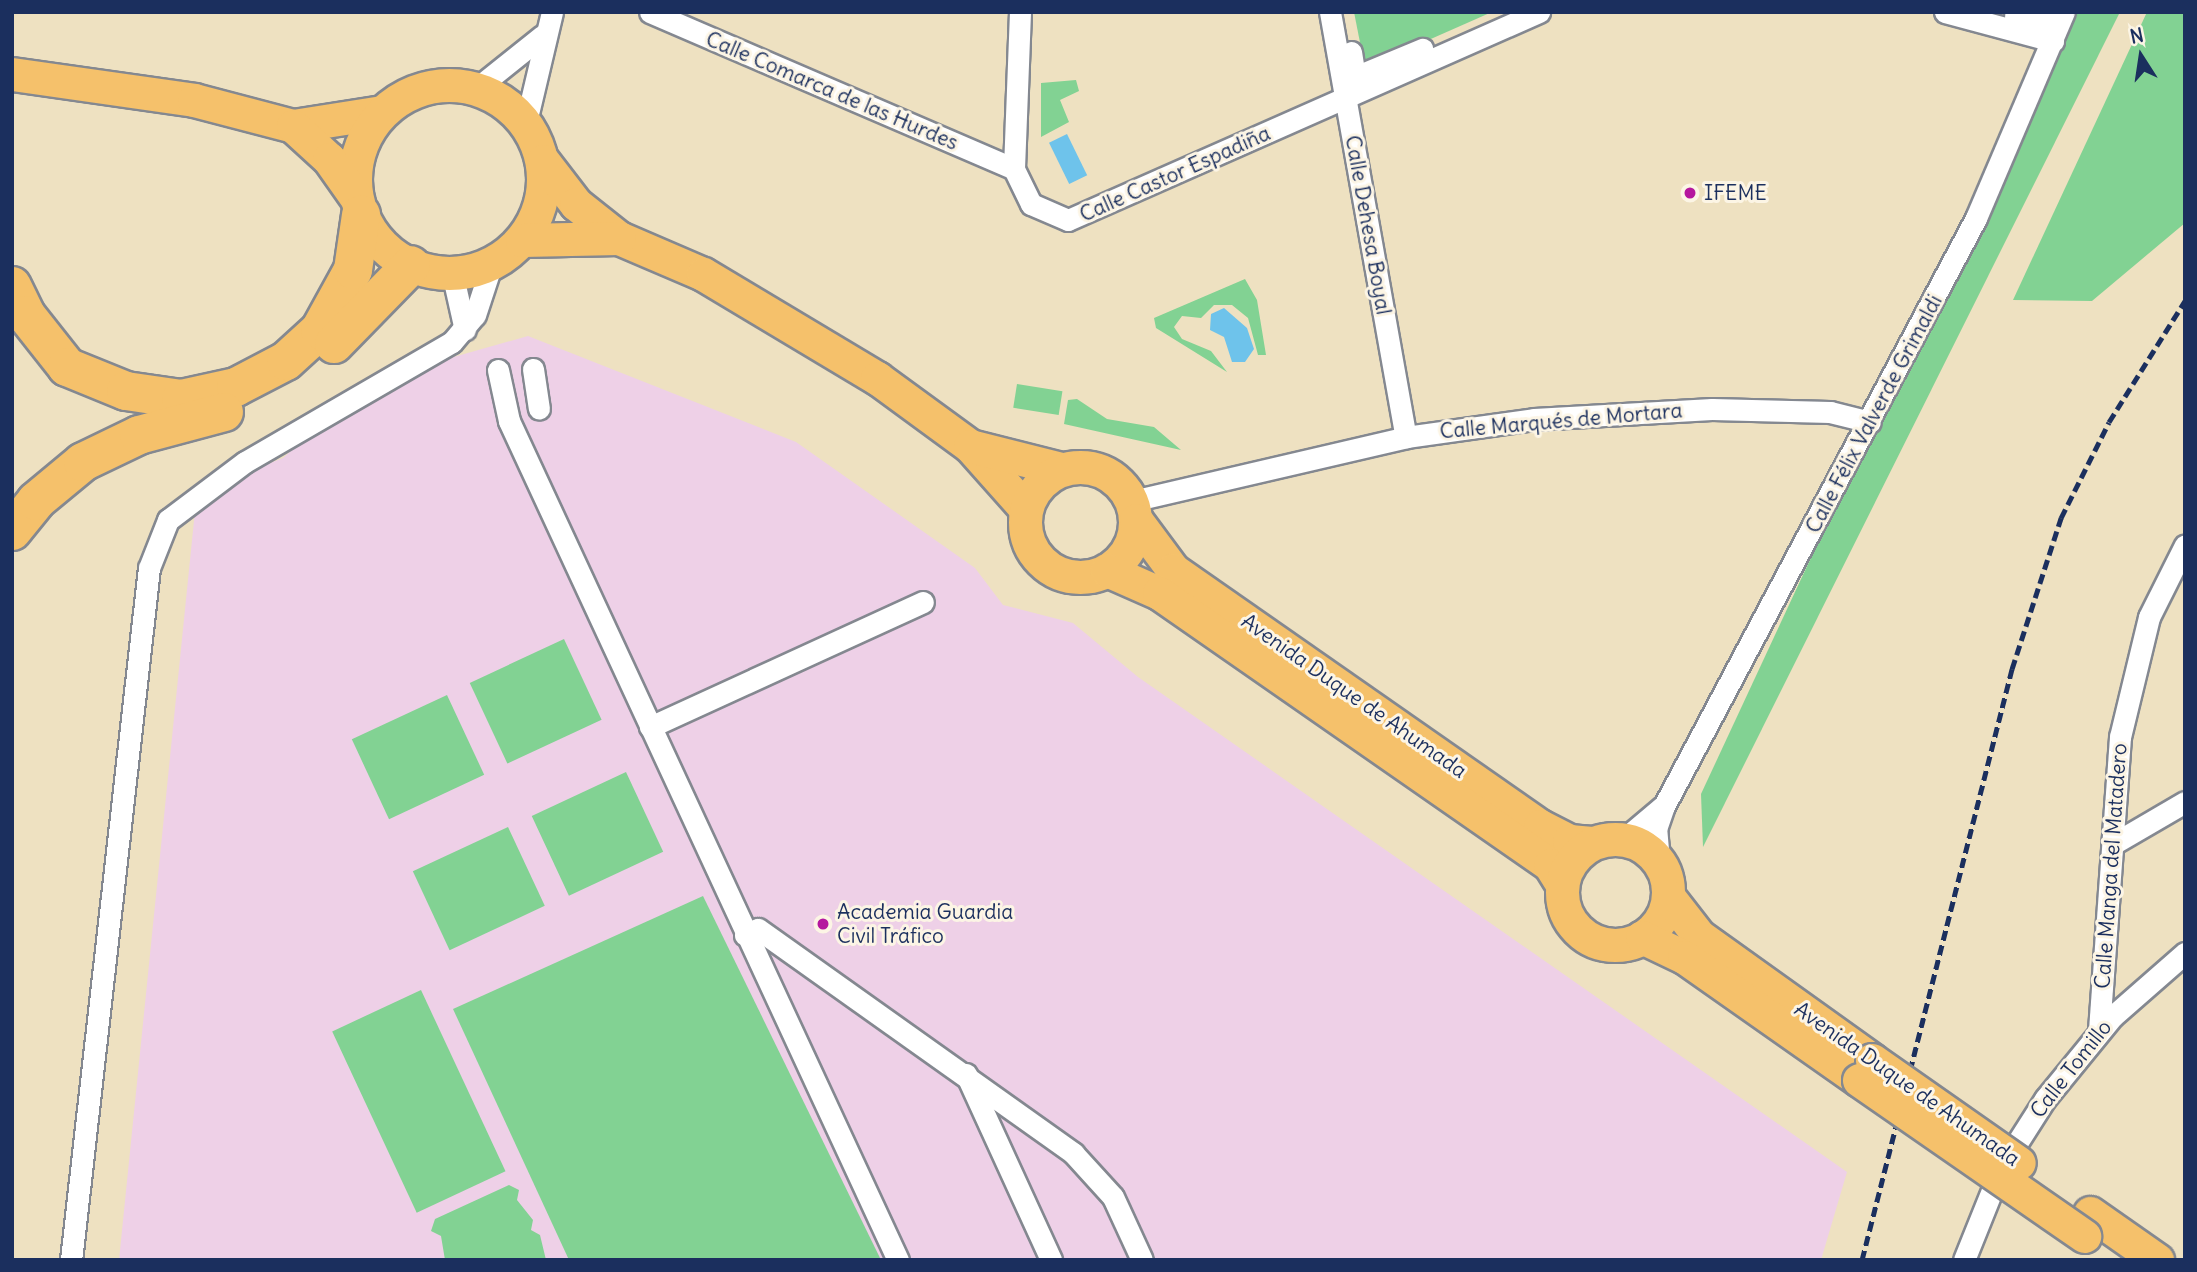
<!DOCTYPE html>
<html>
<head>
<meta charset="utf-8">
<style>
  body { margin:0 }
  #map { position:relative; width:2197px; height:1272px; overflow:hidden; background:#eee1c1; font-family:Delius,sans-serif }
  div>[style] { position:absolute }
  .built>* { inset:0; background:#eed0e7 }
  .green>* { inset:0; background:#82d293; transform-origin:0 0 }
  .water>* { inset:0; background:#6ec3eb; transform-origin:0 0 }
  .roads { filter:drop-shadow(2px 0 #848890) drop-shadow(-2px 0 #848890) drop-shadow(0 2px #848890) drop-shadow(0 -2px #848890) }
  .street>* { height:21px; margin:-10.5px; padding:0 10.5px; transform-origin:10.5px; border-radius:10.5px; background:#fff }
  .primary>* { height:33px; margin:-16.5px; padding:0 16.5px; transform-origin:16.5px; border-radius:16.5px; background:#f5c16b }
  .primary>.ring { margin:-16.5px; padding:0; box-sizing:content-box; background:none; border:33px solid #f5c16b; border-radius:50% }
  .highway>* { height:38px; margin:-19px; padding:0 19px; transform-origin:19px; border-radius:19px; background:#f5c16b }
  .rail>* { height:5px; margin-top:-2.5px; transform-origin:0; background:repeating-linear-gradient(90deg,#1b2f5e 0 10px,transparent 0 15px) }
  .bridges { filter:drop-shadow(2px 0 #848890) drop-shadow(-2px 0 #848890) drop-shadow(0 2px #848890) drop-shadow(0 -2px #848890) }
  .primary-bridge>* { height:33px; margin:-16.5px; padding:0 16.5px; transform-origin:16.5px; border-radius:16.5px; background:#f5c16b }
  .dots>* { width:19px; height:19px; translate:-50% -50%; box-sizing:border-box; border:4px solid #fcf5e5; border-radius:50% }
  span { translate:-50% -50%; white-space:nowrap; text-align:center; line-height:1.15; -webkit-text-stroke:6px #fcf5e5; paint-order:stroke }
  .street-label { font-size:21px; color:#1b2f5e }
  .poi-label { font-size:21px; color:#1b2f5e }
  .left { translate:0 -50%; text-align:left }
  .frame { position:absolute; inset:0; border:14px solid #1b2f5e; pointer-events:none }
  .north { position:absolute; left:2106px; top:21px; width:70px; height:70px; -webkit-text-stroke:5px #fcf5e5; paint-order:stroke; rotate:348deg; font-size:19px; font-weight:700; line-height:28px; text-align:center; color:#1b2f5e }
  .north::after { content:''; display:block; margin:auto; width:24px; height:32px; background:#1b2f5e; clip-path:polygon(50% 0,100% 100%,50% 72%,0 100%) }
</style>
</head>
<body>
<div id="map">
  <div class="built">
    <div style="clip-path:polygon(528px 336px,796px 442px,975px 568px,1003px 605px,1073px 623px,1138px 677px,1847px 1172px,1821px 1260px,119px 1260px,197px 491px,283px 458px,369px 381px)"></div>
  </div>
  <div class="green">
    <div style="clip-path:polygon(1354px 12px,1492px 12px,1365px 68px)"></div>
    <div style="clip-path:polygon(2065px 12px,2120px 12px,1703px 847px,1701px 794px)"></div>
    <div style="clip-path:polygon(2147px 12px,2185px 12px,2185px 223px,2092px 301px,2013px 300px)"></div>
    <div style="clip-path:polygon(1076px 80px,1079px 91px,1060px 100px,1069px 122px,1041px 137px,1041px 83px)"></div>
    <div style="clip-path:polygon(1245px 279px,1257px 300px,1266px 355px,1258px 355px,1248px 318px,1232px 305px,1214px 305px,1201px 318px,1182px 316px,1174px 327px,1182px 339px,1211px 351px,1227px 372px,1156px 328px,1154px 318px)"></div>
    <div style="left:1017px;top:384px;width:46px;height:24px;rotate:9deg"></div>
    <div style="clip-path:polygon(1077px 399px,1107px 419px,1154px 427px,1181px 450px,1064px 424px,1068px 400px)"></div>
    <div style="left:564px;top:639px;width:89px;height:104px;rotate:65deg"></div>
    <div style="left:447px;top:695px;width:88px;height:105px;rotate:65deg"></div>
    <div style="left:626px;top:772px;width:88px;height:104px;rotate:65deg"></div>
    <div style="left:508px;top:827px;width:87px;height:105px;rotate:65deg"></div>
    <div style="clip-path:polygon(703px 896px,881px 1260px,569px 1260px,453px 1009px)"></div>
    <div style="left:421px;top:990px;width:200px;height:98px;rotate:65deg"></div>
    <div style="clip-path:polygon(509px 1185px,519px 1190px,517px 1200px,533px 1220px,531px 1230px,540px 1235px,546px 1260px,445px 1260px,441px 1236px,431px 1231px,435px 1219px)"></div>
  </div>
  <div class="water">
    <div style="left:1067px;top:134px;width:46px;height:20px;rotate:64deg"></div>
    <div style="clip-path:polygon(1224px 308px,1247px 328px,1254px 349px,1245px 362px,1232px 362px,1224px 337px,1210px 330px,1211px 314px)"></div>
  </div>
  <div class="roads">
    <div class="street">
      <div style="left:650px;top:12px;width:396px;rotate:23.3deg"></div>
      <div style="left:1020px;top:12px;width:157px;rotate:92.2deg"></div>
      <div style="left:1014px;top:169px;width:39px;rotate:64deg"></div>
      <div style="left:1031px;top:204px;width:40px;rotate:23.4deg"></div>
      <div style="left:1068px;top:220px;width:515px;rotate:-23.83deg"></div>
      <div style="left:1330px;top:12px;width:432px;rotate:79.9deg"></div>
      <div style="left:1945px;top:12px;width:112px;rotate:15deg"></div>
      <div style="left:2015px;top:16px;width:27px;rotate:15deg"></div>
      <div style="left:2041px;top:23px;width:11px;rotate:-75deg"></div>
      <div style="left:1351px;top:52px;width:25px;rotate:81deg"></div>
      <div style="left:1355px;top:77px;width:73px;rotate:-22.7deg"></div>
      <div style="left:477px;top:88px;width:83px;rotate:-38.7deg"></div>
      <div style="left:526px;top:122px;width:113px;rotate:-76.7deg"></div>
      <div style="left:452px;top:272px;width:59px;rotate:77.4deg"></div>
      <div style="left:533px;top:369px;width:40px;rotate:81.5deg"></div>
      <div style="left:498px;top:370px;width:52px;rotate:77.8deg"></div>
      <div style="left:509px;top:421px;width:925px;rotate:65.13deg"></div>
      <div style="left:1132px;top:501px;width:281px;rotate:-13.1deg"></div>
      <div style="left:1406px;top:437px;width:129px;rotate:-8deg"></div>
      <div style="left:1534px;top:419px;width:178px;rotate:-3.2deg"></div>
      <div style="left:1712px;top:409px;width:118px;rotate:1.5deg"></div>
      <div style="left:1830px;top:412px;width:41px;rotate:14deg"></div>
      <div style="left:650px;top:727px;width:300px;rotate:-24.6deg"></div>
      <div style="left:1624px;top:839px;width:50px;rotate:-40.1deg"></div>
      <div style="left:2113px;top:844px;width:83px;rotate:-30.3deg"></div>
      <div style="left:1659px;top:861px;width:32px;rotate:-95deg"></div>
      <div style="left:1656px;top:829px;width:24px;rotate:-71deg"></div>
      <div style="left:1664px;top:806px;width:666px;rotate:-62.05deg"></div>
      <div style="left:1976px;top:218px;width:224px;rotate:-66.9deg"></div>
      <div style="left:745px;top:935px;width:14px;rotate:-25deg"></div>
      <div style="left:758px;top:929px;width:387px;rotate:35.4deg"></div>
      <div style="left:1073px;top:1153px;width:59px;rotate:47.7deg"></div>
      <div style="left:1113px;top:1197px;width:69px;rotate:65.3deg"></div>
      <div style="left:2099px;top:1030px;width:294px;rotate:-85.9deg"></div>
      <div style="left:2120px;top:737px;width:123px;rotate:-76.4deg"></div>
      <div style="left:2149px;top:617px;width:80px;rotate:-63.4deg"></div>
      <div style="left:966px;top:1074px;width:205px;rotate:65.4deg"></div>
      <div style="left:71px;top:1260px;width:696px;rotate:-83.57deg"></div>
      <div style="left:149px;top:568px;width:52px;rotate:-68.4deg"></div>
      <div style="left:168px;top:520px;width:96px;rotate:-37deg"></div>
      <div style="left:245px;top:462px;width:239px;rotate:-30.1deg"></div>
      <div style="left:452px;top:342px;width:35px;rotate:-50deg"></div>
      <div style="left:475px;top:315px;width:55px;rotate:-71.9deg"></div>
      <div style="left:1964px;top:1260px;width:99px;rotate:-68.1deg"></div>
      <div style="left:2001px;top:1168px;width:82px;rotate:-57.5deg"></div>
      <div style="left:2045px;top:1099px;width:107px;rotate:-50.7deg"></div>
      <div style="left:2113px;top:1016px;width:96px;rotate:-41.2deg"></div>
    </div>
    <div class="primary">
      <div style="left:12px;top:74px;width:184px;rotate:8.1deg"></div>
      <div style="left:194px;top:100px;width:102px;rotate:14.7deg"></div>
      <div style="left:293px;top:126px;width:90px;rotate:-8.9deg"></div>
      <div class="ring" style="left:355px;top:85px;width:155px;height:155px"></div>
      <div style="left:293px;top:126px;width:49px;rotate:42.5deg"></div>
      <div style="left:329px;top:159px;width:45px;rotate:54.9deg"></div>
      <div style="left:543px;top:161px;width:54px;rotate:52.5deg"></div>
      <div style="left:576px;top:204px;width:55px;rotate:38.3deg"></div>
      <div style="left:619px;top:238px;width:91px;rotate:23.2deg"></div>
      <div style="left:703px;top:274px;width:203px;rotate:30.9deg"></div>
      <div style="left:877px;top:378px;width:115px;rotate:36.2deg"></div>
      <div style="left:970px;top:446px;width:84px;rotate:48.4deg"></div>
      <div style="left:522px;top:240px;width:97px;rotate:-1.2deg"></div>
      <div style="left:970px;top:446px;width:94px;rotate:14.2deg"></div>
      <div class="ring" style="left:1025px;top:467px;width:77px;height:77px"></div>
      <div style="left:1136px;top:520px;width:62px;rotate:53.5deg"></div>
      <div style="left:1173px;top:570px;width:447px;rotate:34.9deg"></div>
      <div style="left:1540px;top:826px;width:33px;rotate:27deg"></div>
      <div style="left:1569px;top:841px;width:23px;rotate:5deg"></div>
      <div style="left:1107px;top:570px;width:57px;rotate:23.9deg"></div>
      <div style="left:1159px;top:593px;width:476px;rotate:34.8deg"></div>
      <div style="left:1550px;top:865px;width:22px;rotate:58deg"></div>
      <div class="ring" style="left:1562px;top:839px;width:73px;height:73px"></div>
      <div style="left:1668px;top:896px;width:51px;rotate:52.2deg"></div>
      <div style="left:1699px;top:936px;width:213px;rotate:35.6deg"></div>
      <div style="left:1642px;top:937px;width:47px;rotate:25.5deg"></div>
      <div style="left:1684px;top:957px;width:214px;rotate:35.1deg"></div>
      <div style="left:2090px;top:1213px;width:82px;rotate:35deg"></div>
    </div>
    <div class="highway">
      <div style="left:12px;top:286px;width:32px;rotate:64deg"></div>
      <div style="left:26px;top:315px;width:66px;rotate:51.7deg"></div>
      <div style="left:67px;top:367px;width:64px;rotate:22.1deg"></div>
      <div style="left:126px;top:391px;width:56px;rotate:8.3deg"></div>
      <div style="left:181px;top:399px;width:56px;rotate:-12.3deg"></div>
      <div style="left:236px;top:387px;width:56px;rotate:-27.5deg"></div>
      <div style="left:286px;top:361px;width:46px;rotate:-42.4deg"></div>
      <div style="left:320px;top:330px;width:68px;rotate:-61.2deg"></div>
      <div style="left:353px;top:270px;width:56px;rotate:-81.7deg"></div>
      <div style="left:334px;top:344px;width:110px;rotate:-45.7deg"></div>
      <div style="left:12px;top:531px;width:38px;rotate:-51deg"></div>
      <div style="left:36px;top:501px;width:61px;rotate:-39.7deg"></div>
      <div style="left:83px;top:462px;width:62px;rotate:-25.7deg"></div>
      <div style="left:139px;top:435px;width:88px;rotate:-15.1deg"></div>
    </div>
  </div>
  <div class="rail">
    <div style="left:1862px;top:1260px;width:610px;rotate:-75.76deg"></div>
    <div style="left:2012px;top:669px;width:159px;rotate:-72deg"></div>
    <div style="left:2061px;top:518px;width:107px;rotate:-63.4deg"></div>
    <div style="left:2109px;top:422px;width:143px;rotate:-57.9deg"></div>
  </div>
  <div class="bridges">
    <div class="primary-bridge">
      <div style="left:1872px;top:1060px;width:179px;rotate:35deg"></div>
      <div style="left:1859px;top:1080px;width:274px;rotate:34.7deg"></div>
    </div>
  </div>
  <div class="dots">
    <div style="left:1690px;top:193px;background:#b5179e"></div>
    <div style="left:823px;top:924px;background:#b5179e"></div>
  </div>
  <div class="street-label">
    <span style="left:832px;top:91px;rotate:23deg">Calle Comarca de las Hurdes</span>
    <span style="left:1175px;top:174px;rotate:-24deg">Calle Castor Espadiña</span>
    <span style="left:1368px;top:225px;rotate:80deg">Calle Dehesa Boyal</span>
    <span style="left:1874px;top:414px;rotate:-62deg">Calle Félix Valverde Grimaldi</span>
    <span style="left:1561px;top:421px;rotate:-5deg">Calle Marqués de Mortara</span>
    <span style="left:1354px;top:696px;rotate:35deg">Avenida Duque de Ahumada</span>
    <span style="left:2111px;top:866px;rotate:-86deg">Calle Manga del Matadero</span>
    <span style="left:2071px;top:1069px;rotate:-52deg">Calle Tomillo</span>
    <span style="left:1907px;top:1084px;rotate:35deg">Avenida Duque de Ahumada</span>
  </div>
  <div class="poi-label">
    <span class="left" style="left:1704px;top:193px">IFEME</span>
    <span class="left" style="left:837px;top:924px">Academia Guardia<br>Civil Tráfico</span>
  </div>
  <div class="frame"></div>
  <div class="north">N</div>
</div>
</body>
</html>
